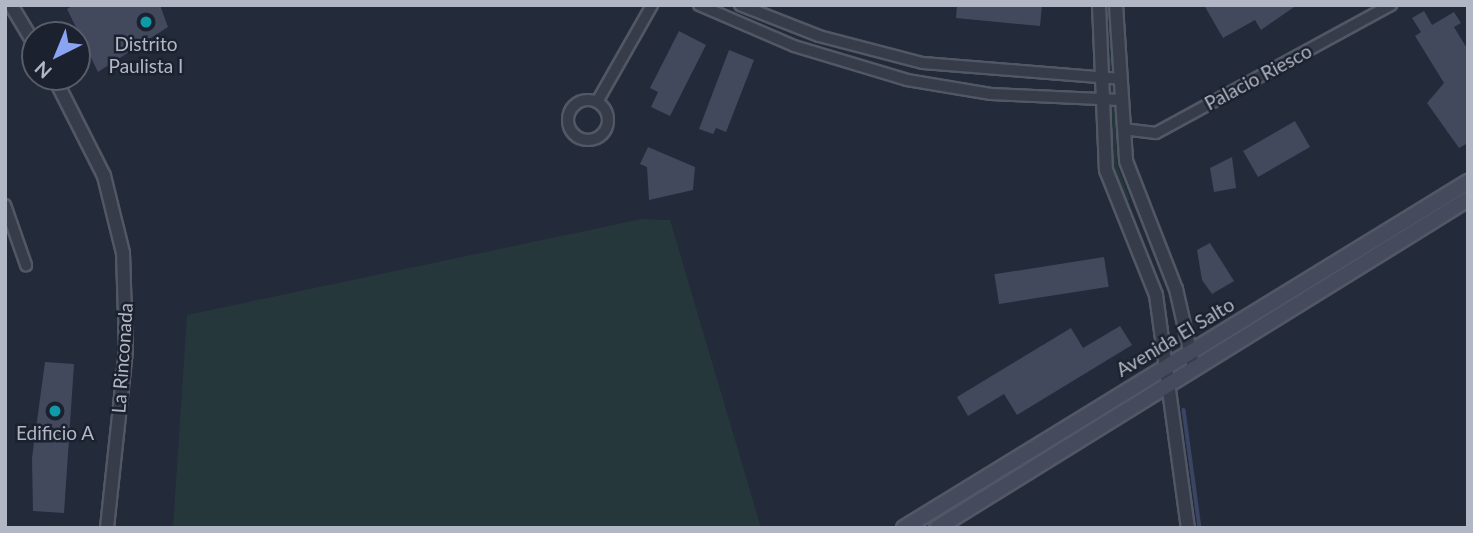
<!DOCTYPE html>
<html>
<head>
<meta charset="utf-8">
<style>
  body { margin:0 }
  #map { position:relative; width:1473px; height:533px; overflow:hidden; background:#232a3a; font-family:Lato,sans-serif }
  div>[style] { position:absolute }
  .green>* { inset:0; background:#26373c }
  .stream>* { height:3.5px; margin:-1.75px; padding:0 1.75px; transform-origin:1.75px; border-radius:1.75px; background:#394563 }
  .building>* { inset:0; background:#42495c; transform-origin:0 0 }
  .roads { filter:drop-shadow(2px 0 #525765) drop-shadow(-2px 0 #525765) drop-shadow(0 2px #525765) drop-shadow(0 -2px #525765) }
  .minor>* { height:10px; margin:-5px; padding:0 5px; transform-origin:5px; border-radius:5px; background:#373c4a }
  .minor>.ring { margin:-5px; padding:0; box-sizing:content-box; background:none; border:10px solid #373c4a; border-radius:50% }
  .tertiary>* { height:12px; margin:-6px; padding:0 6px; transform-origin:6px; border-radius:6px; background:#373c4a }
  .secondary>* { height:14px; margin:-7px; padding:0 7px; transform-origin:7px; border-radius:7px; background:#454b5d }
  .dots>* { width:19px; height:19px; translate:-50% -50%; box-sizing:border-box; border:4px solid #1c212f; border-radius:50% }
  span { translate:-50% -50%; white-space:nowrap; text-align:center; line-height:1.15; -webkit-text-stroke:5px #1c212f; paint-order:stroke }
  .poi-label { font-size:19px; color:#b2b7c6 }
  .street-label { font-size:19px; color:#b2b7c6 }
  .frame { position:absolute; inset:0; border:7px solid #b2b7c6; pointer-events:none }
  .north { position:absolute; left:21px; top:21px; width:70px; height:70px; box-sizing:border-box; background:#1c212f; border:2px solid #585d6b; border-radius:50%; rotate:223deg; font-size:19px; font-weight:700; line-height:28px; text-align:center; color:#b2b7c6 }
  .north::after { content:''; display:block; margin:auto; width:24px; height:32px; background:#8aa4f3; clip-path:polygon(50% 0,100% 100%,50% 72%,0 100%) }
</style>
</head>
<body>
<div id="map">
  <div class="green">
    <div style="clip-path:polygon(1104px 5px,1111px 5px,1117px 165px,1130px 200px,1120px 201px,1111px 154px)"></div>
    <div style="clip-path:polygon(642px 219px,670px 220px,761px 528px,173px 528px,187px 315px)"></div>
  </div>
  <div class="stream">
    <div style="left:1184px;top:410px;width:119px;rotate:82.3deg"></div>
  </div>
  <div class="building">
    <div style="clip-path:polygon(74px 5px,160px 5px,168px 27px,98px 72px,67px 9px)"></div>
    <div style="clip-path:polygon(957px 5px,1042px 5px,1040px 26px,956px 18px)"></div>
    <div style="clip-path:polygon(1204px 5px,1297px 5px,1261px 30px,1255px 20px,1223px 38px)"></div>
    <div style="clip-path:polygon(1424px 11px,1432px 25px,1454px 12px,1461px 23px,1454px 27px,1468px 50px,1468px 143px,1459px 148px,1427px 103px,1444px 83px,1415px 36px,1421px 32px,1412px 18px)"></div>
    <div style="clip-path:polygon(679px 31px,706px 45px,670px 116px,651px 107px,658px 92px,650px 88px)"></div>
    <div style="clip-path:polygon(729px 50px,754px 60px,726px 132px,716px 128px,713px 134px,699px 129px)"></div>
    <div style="left:1295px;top:121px;width:30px;height:60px;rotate:60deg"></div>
    <div style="clip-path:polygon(648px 147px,695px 167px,693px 190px,649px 200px,647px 167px,640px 164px)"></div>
    <div style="clip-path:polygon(1232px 157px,1236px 188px,1214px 192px,1210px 168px)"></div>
    <div style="clip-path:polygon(1210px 243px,1234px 281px,1212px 294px,1202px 280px,1197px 250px)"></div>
    <div style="left:1104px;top:257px;width:30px;height:111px;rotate:81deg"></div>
    <div style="clip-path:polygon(1120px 326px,1132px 345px,1017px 415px,1004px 394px,968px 416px,957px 397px,1071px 328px,1083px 348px)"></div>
    <div style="clip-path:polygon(45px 362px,74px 364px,64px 513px,33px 511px,32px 458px)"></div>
  </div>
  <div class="roads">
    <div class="minor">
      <div style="left:699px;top:5px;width:103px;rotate:23.3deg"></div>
      <div style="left:794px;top:46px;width:118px;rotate:16.7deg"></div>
      <div style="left:907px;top:80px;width:85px;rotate:9.5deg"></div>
      <div style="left:991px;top:94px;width:130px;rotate:2.6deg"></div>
      <div style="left:740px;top:5px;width:85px;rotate:21.4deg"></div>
      <div style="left:819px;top:36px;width:107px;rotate:14.6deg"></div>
      <div style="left:923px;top:63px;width:198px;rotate:4.6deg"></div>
      <div class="ring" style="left:568px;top:100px;width:30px;height:30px"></div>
      <div style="left:597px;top:102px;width:112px;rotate:-60.4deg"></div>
      <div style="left:1123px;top:129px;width:33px;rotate:7deg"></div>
      <div style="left:1156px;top:133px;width:268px;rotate:-28.6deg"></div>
      <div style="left:5px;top:205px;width:64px;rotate:70.7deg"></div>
    </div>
    <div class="tertiary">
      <div style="left:11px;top:5px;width:47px;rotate:59deg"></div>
      <div style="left:1099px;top:5px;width:165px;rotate:87.6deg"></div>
      <div style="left:1106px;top:170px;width:135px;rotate:68.2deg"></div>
      <div style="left:1156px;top:295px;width:235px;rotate:82.2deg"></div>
      <div style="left:1116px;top:5px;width:156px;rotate:86.3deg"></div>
      <div style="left:1126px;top:161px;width:137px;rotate:68.7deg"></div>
      <div style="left:1176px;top:289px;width:81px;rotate:77.2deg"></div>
      <div style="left:54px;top:77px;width:111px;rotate:63.2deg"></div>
      <div style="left:104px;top:176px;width:79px;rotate:76.1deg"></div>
      <div style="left:123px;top:253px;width:97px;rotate:88.2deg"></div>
      <div style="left:126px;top:350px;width:179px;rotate:96.1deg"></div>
    </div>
    <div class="secondary">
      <div style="left:904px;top:528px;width:662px;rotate:-31.53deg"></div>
      <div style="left:937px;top:528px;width:625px;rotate:-31.78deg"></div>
    </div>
  </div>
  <div class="dots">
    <div style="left:146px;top:22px;background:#0f9aa8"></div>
    <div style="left:55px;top:411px;background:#0f9aa8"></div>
  </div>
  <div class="poi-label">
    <span style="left:146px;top:55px">Distrito<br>Paulista I</span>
    <span style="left:55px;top:433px">Edificio A</span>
  </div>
  <div class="street-label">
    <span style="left:1258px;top:77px;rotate:-28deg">Palacio Riesco</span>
    <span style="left:1175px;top:337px;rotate:-31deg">Avenida El Salto</span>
    <span style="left:122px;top:358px;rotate:-86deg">La Rinconada</span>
  </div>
  <div class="frame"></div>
  <div class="north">N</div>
</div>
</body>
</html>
